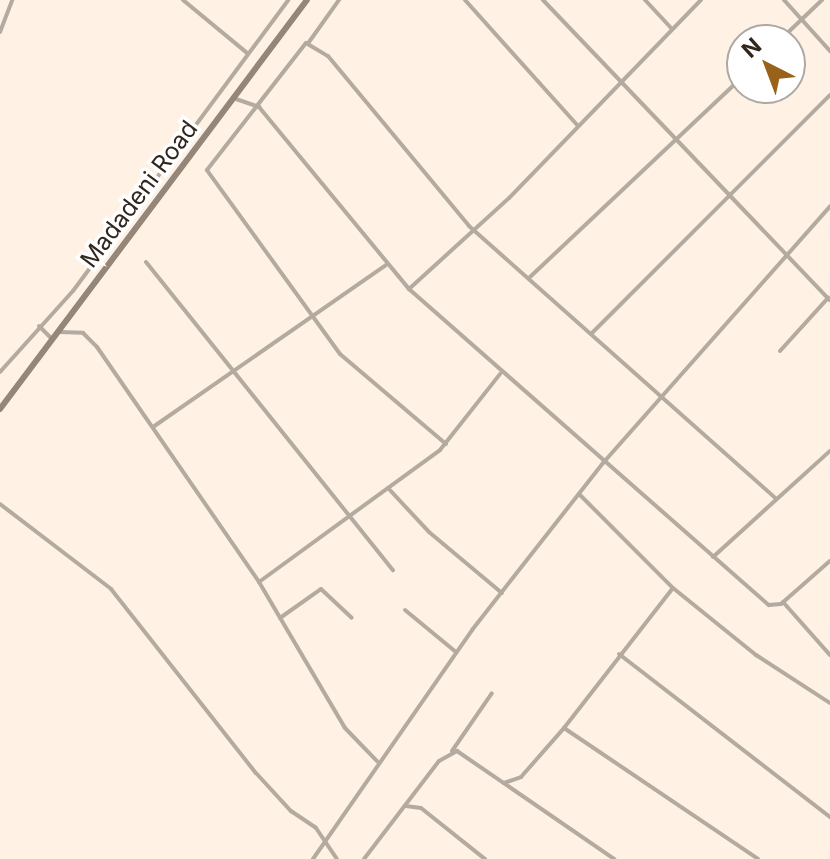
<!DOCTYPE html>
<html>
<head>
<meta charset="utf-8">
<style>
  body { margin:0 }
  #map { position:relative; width:830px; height:859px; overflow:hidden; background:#fff1e4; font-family:Inter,sans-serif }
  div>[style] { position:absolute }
  .street>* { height:4px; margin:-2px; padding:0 2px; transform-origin:2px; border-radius:2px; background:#b3aaa0 }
  .secondary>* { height:6px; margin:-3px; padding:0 3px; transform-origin:3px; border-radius:3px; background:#948678 }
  span { translate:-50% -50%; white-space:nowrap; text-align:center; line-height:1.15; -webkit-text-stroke:7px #fff; paint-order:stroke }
  .street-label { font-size:24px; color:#30271f }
  .north { position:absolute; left:726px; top:24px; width:80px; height:80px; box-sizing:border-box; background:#fff; border:2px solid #aca9a5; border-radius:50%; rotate:318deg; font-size:22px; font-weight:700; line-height:32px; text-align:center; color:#30271f }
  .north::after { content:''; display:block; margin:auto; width:28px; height:36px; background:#99621b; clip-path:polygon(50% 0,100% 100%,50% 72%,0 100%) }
</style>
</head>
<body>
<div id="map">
  <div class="street">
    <div style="left:183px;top:0;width:83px;rotate:39.6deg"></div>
    <div style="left:465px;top:0;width:169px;rotate:48.1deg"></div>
    <div style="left:543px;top:0;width:415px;rotate:46.3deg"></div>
    <div style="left:645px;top:0;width:40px;rotate:47deg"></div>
    <div style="left:784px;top:0;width:69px;rotate:48deg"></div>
    <div style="left:0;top:32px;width:34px;rotate:-69deg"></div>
    <div style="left:780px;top:40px;width:58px;rotate:-43.6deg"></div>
    <div style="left:309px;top:42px;width:52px;rotate:-54.5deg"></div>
    <div style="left:233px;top:98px;width:28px;rotate:19deg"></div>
    <div style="left:259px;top:107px;width:236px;rotate:50.5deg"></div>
    <div style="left:409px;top:289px;width:479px;rotate:41.3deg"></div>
    <div style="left:769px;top:605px;width:12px;rotate:-5deg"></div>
    <div style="left:781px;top:604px;width:65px;rotate:-41.3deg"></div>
    <div style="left:146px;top:262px;width:395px;rotate:51.3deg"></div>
    <div style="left:530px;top:277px;width:291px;rotate:-43.3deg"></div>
    <div style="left:409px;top:289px;width:135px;rotate:-42.3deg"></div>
    <div style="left:509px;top:198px;width:276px;rotate:-45.9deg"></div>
    <div style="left:39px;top:326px;width:17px;rotate:45deg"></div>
    <div style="left:59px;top:332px;width:24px;rotate:2deg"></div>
    <div style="left:83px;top:333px;width:20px;rotate:45deg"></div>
    <div style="left:97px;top:347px;width:285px;rotate:55.4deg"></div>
    <div style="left:259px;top:582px;width:169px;rotate:59.5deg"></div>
    <div style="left:345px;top:728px;width:46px;rotate:45.9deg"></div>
    <div style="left:593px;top:332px;width:335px;rotate:-45deg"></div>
    <div style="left:780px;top:351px;width:72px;rotate:-47.8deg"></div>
    <div style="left:0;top:372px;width:109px;rotate:-48deg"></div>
    <div style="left:73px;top:291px;width:362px;rotate:-53.5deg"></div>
    <div style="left:153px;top:427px;width:284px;rotate:-34.8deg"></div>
    <div style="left:446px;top:444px;width:139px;rotate:-139.7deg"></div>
    <div style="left:340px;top:354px;width:227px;rotate:-125.9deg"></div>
    <div style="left:207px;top:170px;width:161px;rotate:-52.1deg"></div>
    <div style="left:306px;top:43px;width:26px;rotate:31deg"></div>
    <div style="left:328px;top:56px;width:221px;rotate:50.3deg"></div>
    <div style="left:469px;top:226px;width:411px;rotate:41.6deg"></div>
    <div style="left:388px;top:488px;width:60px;rotate:47deg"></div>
    <div style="left:429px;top:532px;width:95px;rotate:39.9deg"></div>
    <div style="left:579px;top:494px;width:133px;rotate:45deg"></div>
    <div style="left:0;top:504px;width:140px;rotate:37.4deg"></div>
    <div style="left:111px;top:589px;width:234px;rotate:51.8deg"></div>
    <div style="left:256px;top:773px;width:52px;rotate:47.4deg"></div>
    <div style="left:291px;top:811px;width:30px;rotate:34deg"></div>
    <div style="left:316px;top:828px;width:37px;rotate:56deg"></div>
    <div style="left:713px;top:557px;width:158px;rotate:-42.2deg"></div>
    <div style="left:259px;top:582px;width:224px;rotate:-36.1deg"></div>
    <div style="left:440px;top:450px;width:97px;rotate:-51.7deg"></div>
    <div style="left:783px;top:602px;width:71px;rotate:48.4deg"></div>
    <div style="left:405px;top:610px;width:66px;rotate:39.5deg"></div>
    <div style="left:280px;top:618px;width:50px;rotate:-35.3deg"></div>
    <div style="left:321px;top:589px;width:42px;rotate:43.1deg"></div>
    <div style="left:619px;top:654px;width:267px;rotate:37.7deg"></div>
    <div style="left:564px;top:728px;width:234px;rotate:34deg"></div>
    <div style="left:452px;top:751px;width:70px;rotate:-55.4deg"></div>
    <div style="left:504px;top:783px;width:18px;rotate:-19deg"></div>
    <div style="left:521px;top:777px;width:65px;rotate:-48.7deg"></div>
    <div style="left:564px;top:728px;width:177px;rotate:-52.1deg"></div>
    <div style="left:673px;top:588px;width:107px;rotate:38.9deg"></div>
    <div style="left:756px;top:655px;width:88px;rotate:33deg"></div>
    <div style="left:406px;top:806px;width:15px;rotate:8deg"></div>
    <div style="left:421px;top:808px;width:82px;rotate:38.6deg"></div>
    <div style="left:313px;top:859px;width:279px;rotate:-55.2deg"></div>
    <div style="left:472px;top:630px;width:212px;rotate:-51.9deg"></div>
    <div style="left:603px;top:463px;width:343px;rotate:-48.5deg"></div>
    <div style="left:364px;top:859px;width:123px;rotate:-52.6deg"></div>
    <div style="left:439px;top:761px;width:21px;rotate:-29deg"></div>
    <div style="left:457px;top:751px;width:191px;rotate:34.5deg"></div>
  </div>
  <div class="secondary">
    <div style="left:0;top:409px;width:511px;rotate:-53.11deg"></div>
  </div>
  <div class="street-label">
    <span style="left:139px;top:194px;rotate:-53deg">Madadeni Road</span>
  </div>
  <div class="north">N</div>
</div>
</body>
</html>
